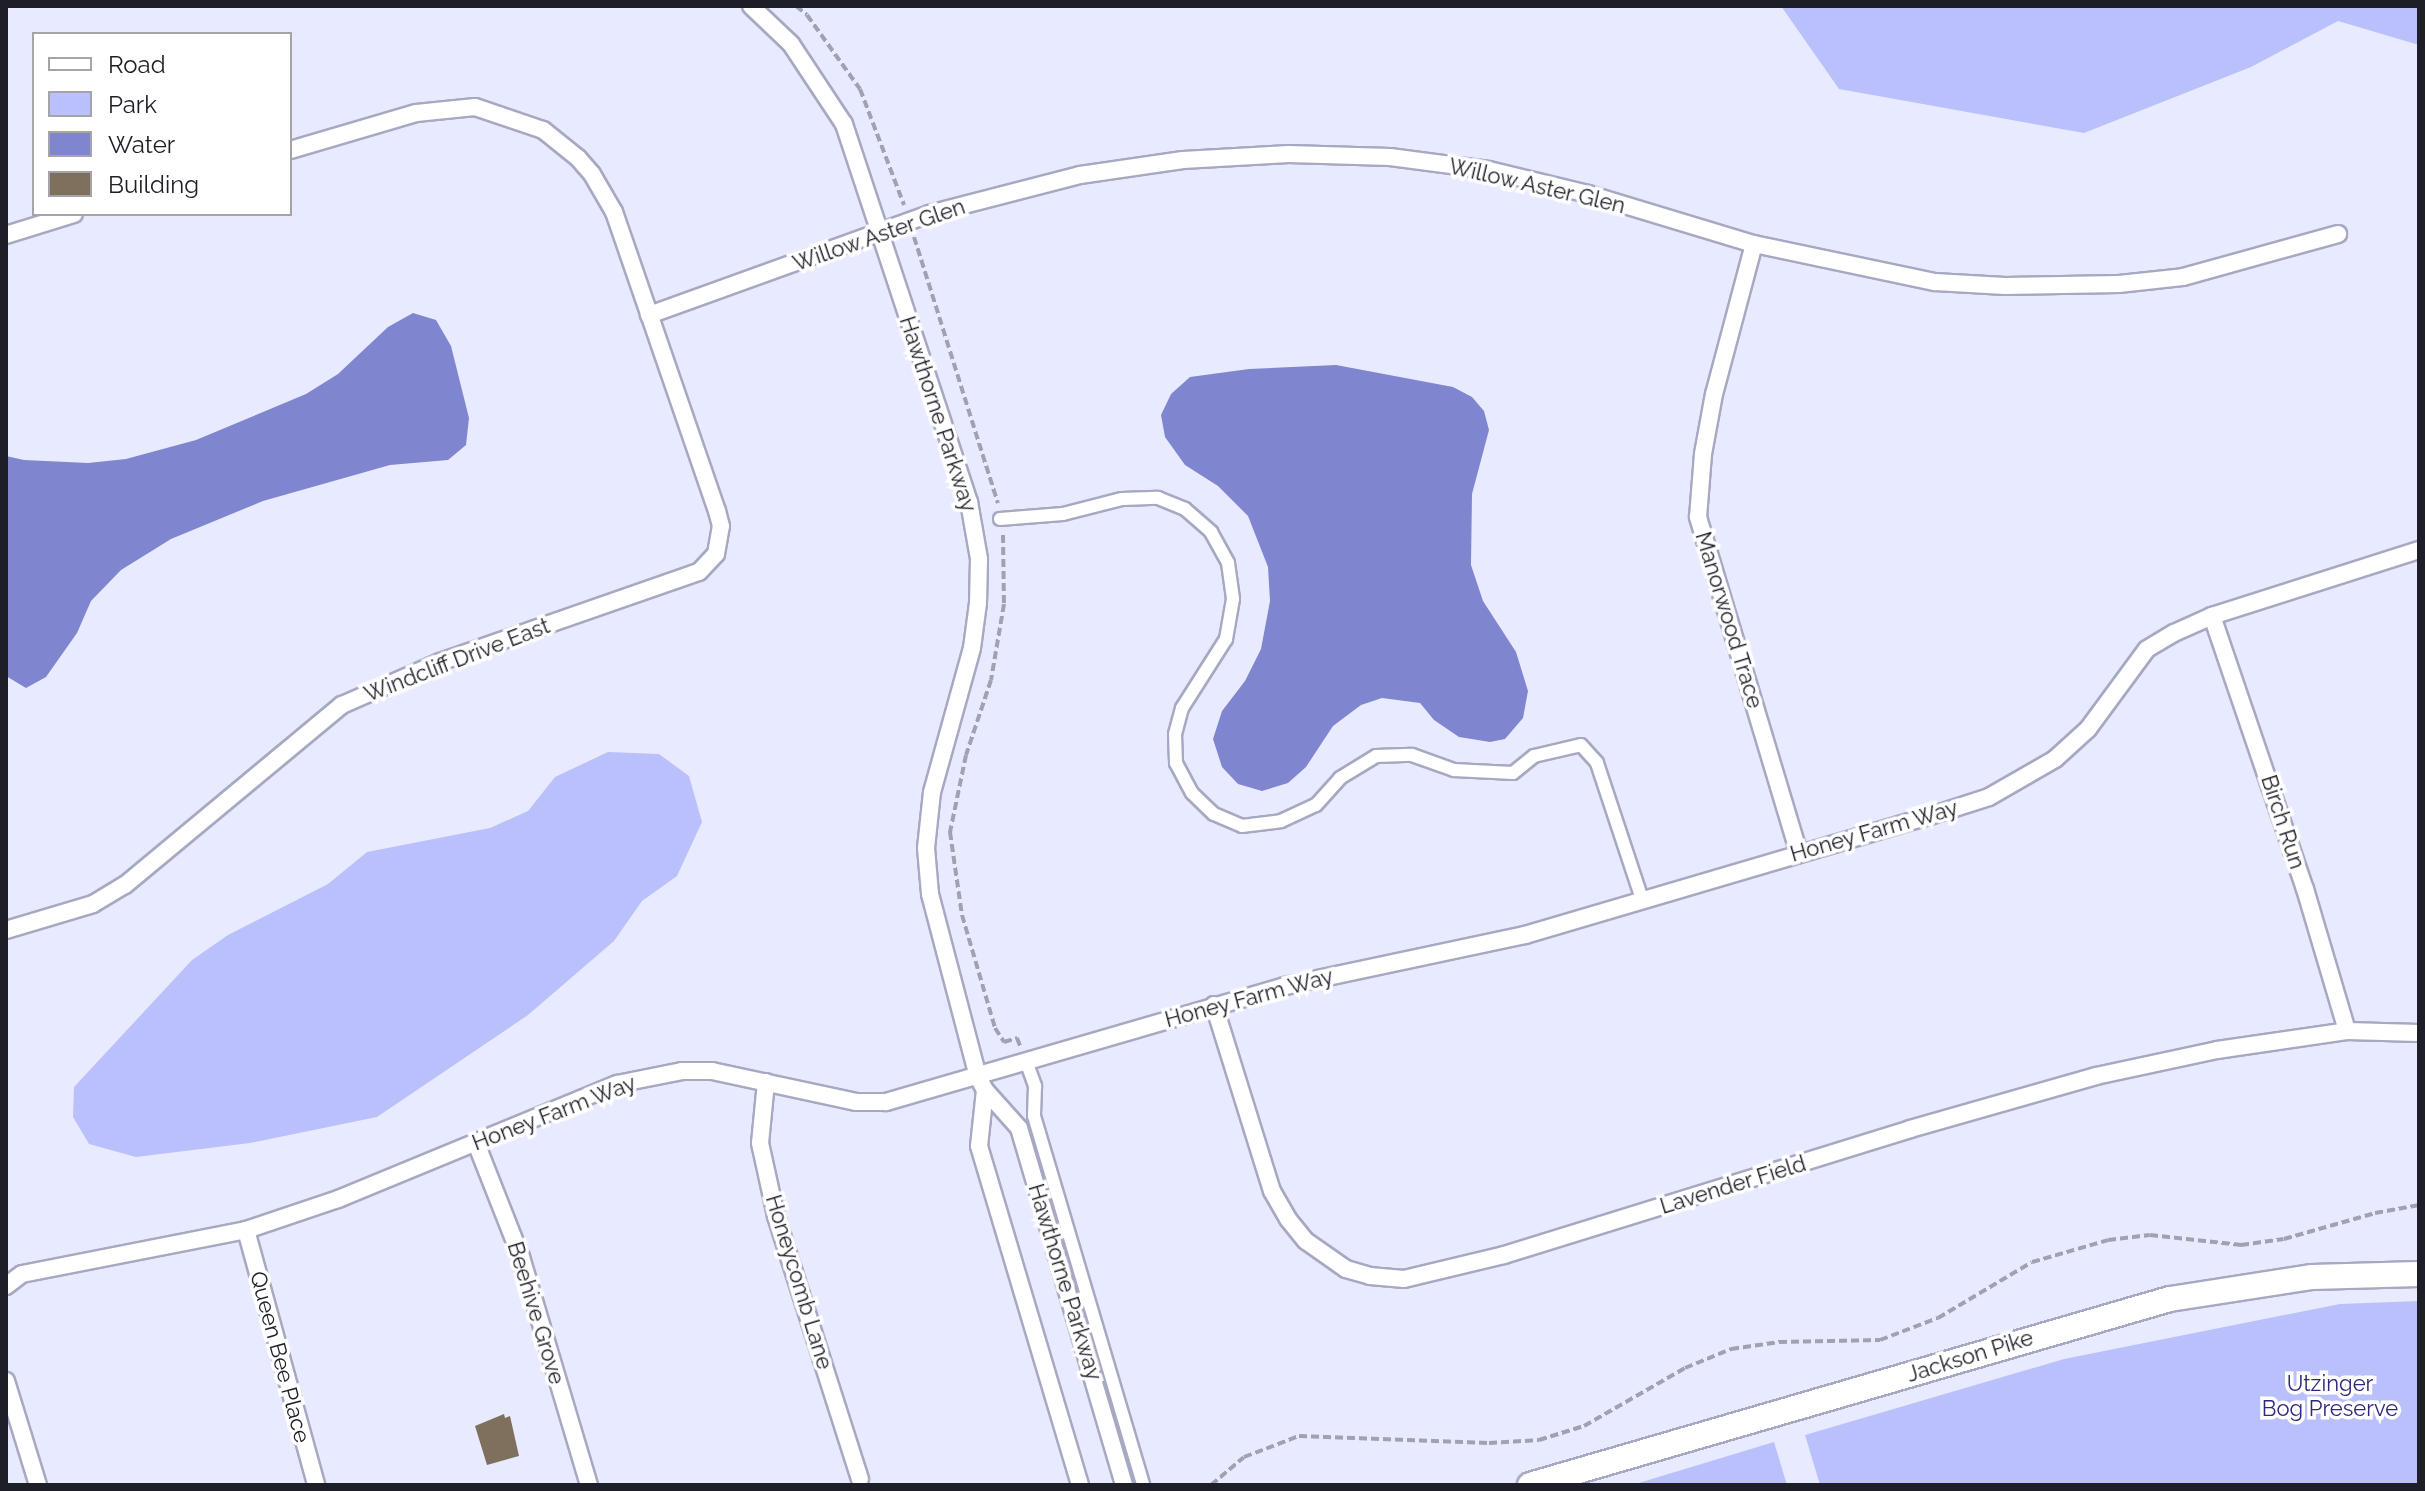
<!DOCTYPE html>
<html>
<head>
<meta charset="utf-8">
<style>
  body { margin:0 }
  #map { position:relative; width:2425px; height:1491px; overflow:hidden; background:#e8ebff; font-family:Raleway,sans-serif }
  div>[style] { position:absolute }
  .green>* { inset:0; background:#b9c0fc }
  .water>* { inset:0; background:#7f85cf }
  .building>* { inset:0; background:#7e705c }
  .path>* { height:4px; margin-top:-2px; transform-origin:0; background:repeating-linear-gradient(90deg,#a0a2b2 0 8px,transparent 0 12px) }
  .roads { filter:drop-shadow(2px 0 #a6a9c1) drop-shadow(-2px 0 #a6a9c1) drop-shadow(0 2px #a6a9c1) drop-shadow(0 -2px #a6a9c1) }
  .pedestrian>* { height:12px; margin:-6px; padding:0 6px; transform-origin:6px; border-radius:6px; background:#fff }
  .minor>* { height:16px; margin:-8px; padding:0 8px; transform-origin:8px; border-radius:8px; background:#fff }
  .secondary>* { height:24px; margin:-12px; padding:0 12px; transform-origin:12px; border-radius:12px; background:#fff }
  span { translate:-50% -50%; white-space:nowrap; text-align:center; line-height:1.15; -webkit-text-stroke:7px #fff; paint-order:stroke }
  .street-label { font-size:22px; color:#1d1e27 }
  .park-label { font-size:22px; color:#2e277d }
  .frame { position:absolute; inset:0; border:8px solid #1d1e27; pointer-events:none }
  .legend { position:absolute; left:32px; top:32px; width:260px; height:184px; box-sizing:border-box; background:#fff; border:2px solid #a5a5a9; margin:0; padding:10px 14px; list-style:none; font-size:24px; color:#1d1e27 }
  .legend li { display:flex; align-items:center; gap:16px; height:40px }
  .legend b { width:40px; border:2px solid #a5a5a9 }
</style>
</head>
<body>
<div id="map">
  <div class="green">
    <div style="clip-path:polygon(1781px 6px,2419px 6px,2419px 45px,2338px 21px,2251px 67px,2084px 133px,1839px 89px)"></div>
    <div style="clip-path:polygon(608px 752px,659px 754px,689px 776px,702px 822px,677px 876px,642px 901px,614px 941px,528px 1015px,377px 1117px,250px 1143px,136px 1157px,89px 1144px,73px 1117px,74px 1087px,192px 960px,228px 935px,328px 884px,367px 852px,490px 828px,528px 811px,555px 777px)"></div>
    <div style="clip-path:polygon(2419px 1301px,2419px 1485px,1820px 1485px,1805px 1435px,2064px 1359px,2340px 1304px)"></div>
    <div style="clip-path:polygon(1774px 1442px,1787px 1485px,1632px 1485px)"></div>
  </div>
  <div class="water">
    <div style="clip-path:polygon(413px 313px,436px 320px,451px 346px,469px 418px,466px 445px,448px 460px,390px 465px,263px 501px,171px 539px,121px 570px,91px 601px,77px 633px,46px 677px,26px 688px,6px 676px,6px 456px,24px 460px,88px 463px,126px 459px,196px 440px,306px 394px,338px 374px,388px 327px)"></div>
    <div style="clip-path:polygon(1336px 365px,1453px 387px,1472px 397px,1484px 411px,1489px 430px,1472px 494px,1471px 565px,1483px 601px,1516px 652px,1528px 691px,1523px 718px,1505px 739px,1490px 742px,1459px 737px,1434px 720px,1420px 703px,1382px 698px,1361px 705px,1333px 726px,1306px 767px,1288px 783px,1262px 791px,1238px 784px,1222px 767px,1213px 739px,1222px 711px,1245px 681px,1261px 649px,1270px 601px,1268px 567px,1248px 516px,1218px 486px,1185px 465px,1165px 437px,1161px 415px,1171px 394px,1190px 377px,1249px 369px)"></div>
  </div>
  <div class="building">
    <div style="clip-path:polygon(504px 1414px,505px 1418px,510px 1416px,519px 1456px,487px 1465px,475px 1426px)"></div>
  </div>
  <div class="path">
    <div style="left:796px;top:6px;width:14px;rotate:39deg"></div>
    <div style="left:807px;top:15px;width:91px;rotate:54.4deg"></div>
    <div style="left:860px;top:89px;width:124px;rotate:69.2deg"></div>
    <div style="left:914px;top:237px;width:279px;rotate:72.5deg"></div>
    <div style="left:1003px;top:535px;width:69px;rotate:89.2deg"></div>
    <div style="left:1004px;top:604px;width:77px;rotate:99.7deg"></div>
    <div style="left:991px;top:680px;width:79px;rotate:108.4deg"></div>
    <div style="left:966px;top:755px;width:79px;rotate:101.7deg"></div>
    <div style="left:950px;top:832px;width:84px;rotate:81.8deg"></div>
    <div style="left:962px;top:915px;width:118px;rotate:73.7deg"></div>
    <div style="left:995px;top:1028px;width:17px;rotate:57deg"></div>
    <div style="left:1004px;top:1042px;width:14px;rotate:-17deg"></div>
    <div style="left:1017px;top:1038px;width:9px;rotate:69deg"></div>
    <div style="left:1211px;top:1485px;width:43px;rotate:-40.3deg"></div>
    <div style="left:1244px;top:1457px;width:59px;rotate:-20.9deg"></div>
    <div style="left:1299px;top:1436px;width:190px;rotate:2.1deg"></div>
    <div style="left:1489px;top:1443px;width:50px;rotate:-3.4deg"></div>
    <div style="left:1539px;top:1440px;width:47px;rotate:-17.3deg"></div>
    <div style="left:1584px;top:1426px;width:116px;rotate:-29.9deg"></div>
    <div style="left:1685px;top:1368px;width:50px;rotate:-22.4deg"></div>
    <div style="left:1731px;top:1349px;width:49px;rotate:-8.3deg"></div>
    <div style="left:1779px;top:1342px;width:101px;rotate:-1.1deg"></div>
    <div style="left:1880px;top:1340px;width:62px;rotate:-20.8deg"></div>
    <div style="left:1938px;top:1318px;width:109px;rotate:-30.8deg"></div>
    <div style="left:2032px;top:1262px;width:79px;rotate:-16.1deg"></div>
    <div style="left:2108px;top:1240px;width:42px;rotate:-6.8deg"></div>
    <div style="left:2150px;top:1235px;width:92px;rotate:6.3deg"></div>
    <div style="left:2241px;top:1245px;width:43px;rotate:-7.9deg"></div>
    <div style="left:2284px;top:1239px;width:95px;rotate:-15.9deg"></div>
    <div style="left:2375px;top:1213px;width:45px;rotate:-10.3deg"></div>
  </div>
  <div class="roads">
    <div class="pedestrian">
      <div style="left:1000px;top:519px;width:63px;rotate:-4.5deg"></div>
      <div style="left:1063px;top:514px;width:61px;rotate:-14.3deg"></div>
      <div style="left:1122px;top:499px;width:36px;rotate:-2deg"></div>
      <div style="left:1158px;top:498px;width:29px;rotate:22deg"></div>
      <div style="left:1185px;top:509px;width:35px;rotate:41deg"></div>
      <div style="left:1211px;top:532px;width:35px;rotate:61deg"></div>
      <div style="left:1228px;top:563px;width:36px;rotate:82deg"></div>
      <div style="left:1233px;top:599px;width:41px;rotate:99.9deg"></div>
      <div style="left:1226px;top:639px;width:82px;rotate:122.5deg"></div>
      <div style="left:1182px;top:708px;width:27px;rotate:105deg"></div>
      <div style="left:1175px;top:734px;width:29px;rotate:88deg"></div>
      <div style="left:1176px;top:763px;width:34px;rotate:62deg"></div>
      <div style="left:1192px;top:793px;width:30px;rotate:44deg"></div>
      <div style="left:1214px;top:814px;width:30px;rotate:23deg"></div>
      <div style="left:1242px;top:826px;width:39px;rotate:-7deg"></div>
      <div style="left:1281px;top:821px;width:38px;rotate:-25deg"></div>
      <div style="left:1316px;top:805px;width:36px;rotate:-48deg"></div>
      <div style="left:1340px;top:778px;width:42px;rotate:-31.4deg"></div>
      <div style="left:1376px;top:756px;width:36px;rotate:-2deg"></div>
      <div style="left:1412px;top:755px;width:45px;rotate:19.7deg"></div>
      <div style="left:1454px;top:770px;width:59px;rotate:2.9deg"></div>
      <div style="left:1513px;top:773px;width:27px;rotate:-39deg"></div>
      <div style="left:1534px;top:756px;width:48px;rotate:-13.2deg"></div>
      <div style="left:1581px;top:745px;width:24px;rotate:48deg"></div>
      <div style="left:1597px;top:763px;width:146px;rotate:71.7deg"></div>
      <div style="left:1026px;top:1061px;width:27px;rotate:70deg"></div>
      <div style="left:1035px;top:1086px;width:30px;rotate:92deg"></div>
      <div style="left:1034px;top:1116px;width:385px;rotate:73.5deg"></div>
    </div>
    <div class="minor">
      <div style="left:751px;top:6px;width:55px;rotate:43.5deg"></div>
      <div style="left:791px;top:44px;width:96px;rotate:56.5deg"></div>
      <div style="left:844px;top:124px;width:398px;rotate:71.7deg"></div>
      <div style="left:969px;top:502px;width:58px;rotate:80deg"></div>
      <div style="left:979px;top:559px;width:44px;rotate:91.3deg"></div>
      <div style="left:978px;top:603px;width:45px;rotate:97.6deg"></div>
      <div style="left:972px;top:648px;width:149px;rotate:105.5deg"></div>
      <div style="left:932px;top:792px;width:56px;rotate:96.1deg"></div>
      <div style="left:926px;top:848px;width:46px;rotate:85deg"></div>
      <div style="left:930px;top:894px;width:189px;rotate:75.3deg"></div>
      <div style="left:978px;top:1077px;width:15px;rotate:62deg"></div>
      <div style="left:985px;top:1090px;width:51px;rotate:48.2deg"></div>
      <div style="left:1019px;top:1128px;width:372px;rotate:73.6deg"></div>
      <div style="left:6px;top:235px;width:71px;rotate:-17.2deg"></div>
      <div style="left:1754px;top:244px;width:155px;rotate:104.9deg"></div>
      <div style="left:1714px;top:394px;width:61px;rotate:100.4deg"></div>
      <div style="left:1703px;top:454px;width:63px;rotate:94.5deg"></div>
      <div style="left:1698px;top:517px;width:351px;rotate:73.3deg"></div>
      <div style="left:649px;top:315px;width:298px;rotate:-19.8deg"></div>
      <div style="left:929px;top:214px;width:156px;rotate:-14.5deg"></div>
      <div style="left:1080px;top:175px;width:104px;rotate:-8.3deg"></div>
      <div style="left:1183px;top:160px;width:106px;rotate:-3.2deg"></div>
      <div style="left:1289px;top:154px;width:101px;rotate:1.7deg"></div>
      <div style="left:1390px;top:157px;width:100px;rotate:7.5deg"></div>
      <div style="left:1489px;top:170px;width:102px;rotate:13.6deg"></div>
      <div style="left:1588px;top:194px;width:173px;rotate:16.8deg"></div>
      <div style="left:1754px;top:244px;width:185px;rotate:11.9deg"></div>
      <div style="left:1935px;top:282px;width:70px;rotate:3.3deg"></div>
      <div style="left:2005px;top:286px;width:114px;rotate:-1deg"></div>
      <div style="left:2119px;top:284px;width:64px;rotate:-6.2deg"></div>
      <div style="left:2183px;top:277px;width:161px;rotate:-15.5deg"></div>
      <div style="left:2212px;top:616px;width:288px;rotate:71.2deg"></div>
      <div style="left:2305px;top:889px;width:148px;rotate:73.5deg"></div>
      <div style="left:6px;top:930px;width:91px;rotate:-16.6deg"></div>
      <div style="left:93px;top:904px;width:37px;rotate:-31deg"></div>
      <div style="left:125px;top:885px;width:282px;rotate:-39.7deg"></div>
      <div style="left:342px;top:705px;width:107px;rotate:-23.7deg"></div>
      <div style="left:440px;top:662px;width:274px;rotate:-19.2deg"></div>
      <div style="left:699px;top:572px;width:25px;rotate:-47deg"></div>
      <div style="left:716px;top:554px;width:28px;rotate:-80deg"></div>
      <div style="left:721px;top:526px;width:16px;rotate:-105deg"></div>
      <div style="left:717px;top:511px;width:316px;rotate:-109deg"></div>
      <div style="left:614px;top:212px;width:44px;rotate:-120.1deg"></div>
      <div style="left:592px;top:174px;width:21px;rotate:-131deg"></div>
      <div style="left:578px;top:158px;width:45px;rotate:-141.3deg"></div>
      <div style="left:543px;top:130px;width:72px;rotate:-161.3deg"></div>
      <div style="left:475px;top:107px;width:59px;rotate:174.2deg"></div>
      <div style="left:416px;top:113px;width:131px;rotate:163.6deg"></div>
      <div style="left:1214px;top:1005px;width:195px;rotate:72.7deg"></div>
      <div style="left:1272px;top:1191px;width:32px;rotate:60deg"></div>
      <div style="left:1288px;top:1219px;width:28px;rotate:51deg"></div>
      <div style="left:1306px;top:1241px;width:49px;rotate:35deg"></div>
      <div style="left:1346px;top:1269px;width:25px;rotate:16deg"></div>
      <div style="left:1370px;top:1276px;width:34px;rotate:5deg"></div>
      <div style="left:1404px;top:1279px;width:103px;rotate:-13.5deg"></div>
      <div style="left:1504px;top:1255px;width:425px;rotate:-17.2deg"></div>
      <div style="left:1910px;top:1129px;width:193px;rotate:-15.9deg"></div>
      <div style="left:2096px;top:1076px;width:124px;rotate:-12.1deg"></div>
      <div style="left:2217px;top:1050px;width:131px;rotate:-8.3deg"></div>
      <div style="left:2347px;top:1031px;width:72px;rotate:1.6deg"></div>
      <div style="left:766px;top:1082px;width:61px;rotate:95.6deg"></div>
      <div style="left:760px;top:1143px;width:75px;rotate:77.6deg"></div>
      <div style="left:776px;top:1216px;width:276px;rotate:72.3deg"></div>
      <div style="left:985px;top:1090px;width:56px;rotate:96.1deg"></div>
      <div style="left:979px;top:1146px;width:354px;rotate:73.4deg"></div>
      <div style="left:476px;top:1143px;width:123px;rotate:68.5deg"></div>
      <div style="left:521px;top:1257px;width:238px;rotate:73.4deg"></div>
      <div style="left:246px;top:1230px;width:264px;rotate:74.6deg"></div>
      <div style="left:6px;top:1286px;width:20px;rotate:-37deg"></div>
      <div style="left:22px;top:1274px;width:228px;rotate:-11.1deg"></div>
      <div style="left:246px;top:1230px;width:97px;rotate:-18.6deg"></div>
      <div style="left:338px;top:1199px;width:302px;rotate:-22.4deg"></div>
      <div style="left:617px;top:1084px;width:66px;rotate:-11.3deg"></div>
      <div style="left:682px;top:1071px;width:30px"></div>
      <div style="left:712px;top:1071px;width:147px;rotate:12.1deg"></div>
      <div style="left:856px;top:1102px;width:30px"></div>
      <div style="left:886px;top:1102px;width:416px;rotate:-16.2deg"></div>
      <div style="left:1285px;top:986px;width:245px;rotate:-12deg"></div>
      <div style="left:1525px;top:935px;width:419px;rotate:-16.4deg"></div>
      <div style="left:1927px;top:817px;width:65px;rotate:-17.9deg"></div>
      <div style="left:1989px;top:797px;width:76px;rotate:-29.9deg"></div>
      <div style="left:2055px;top:759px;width:45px;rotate:-42.3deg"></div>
      <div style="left:2088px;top:729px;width:99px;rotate:-53.6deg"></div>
      <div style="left:2147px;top:649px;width:31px;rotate:-31deg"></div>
      <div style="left:2174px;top:633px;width:42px;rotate:-24.1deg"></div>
      <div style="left:2212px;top:616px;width:217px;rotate:-17.7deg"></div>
      <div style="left:6px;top:1381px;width:109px;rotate:72.9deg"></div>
    </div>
    <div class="secondary">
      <div style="left:1530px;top:1485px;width:666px;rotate:-16.21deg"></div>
      <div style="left:2170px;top:1299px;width:144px;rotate:-8.8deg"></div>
      <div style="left:2312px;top:1277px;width:107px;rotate:-1.6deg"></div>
    </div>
  </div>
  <div class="street-label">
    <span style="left:1537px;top:186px;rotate:13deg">Willow Aster Glen</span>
    <span style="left:879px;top:235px;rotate:-19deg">Willow Aster Glen</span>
    <span style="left:938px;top:414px;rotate:72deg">Hawthorne Parkway</span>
    <span style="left:1729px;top:620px;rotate:73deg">Manorwood Trace</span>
    <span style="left:457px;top:660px;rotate:-21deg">Windcliff Drive East</span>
    <span style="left:2283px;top:822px;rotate:72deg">Birch Run</span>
    <span style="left:1874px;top:831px;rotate:-16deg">Honey Farm Way</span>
    <span style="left:1249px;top:998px;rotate:-15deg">Honey Farm Way</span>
    <span style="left:554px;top:1113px;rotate:-21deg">Honey Farm Way</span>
    <span style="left:1733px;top:1185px;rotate:-17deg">Lavender Field</span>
    <span style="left:799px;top:1282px;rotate:73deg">Honeycomb Lane</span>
    <span style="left:1065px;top:1282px;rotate:73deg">Hawthorne Parkway</span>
    <span style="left:536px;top:1313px;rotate:73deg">Beehive Grove</span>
    <span style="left:1970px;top:1356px;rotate:-17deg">Jackson Pike</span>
    <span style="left:280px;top:1357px;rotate:75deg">Queen Bee Place</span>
  </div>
  <div class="park-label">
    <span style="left:2330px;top:1396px">Utzinger<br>Bog Preserve</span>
  </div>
  <div class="frame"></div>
  <ul class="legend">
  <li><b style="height:10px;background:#fff"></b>Road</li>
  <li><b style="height:22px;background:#b9c0fc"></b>Park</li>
  <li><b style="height:22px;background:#7f85cf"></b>Water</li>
  <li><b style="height:22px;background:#7e705c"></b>Building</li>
  </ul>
</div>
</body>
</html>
